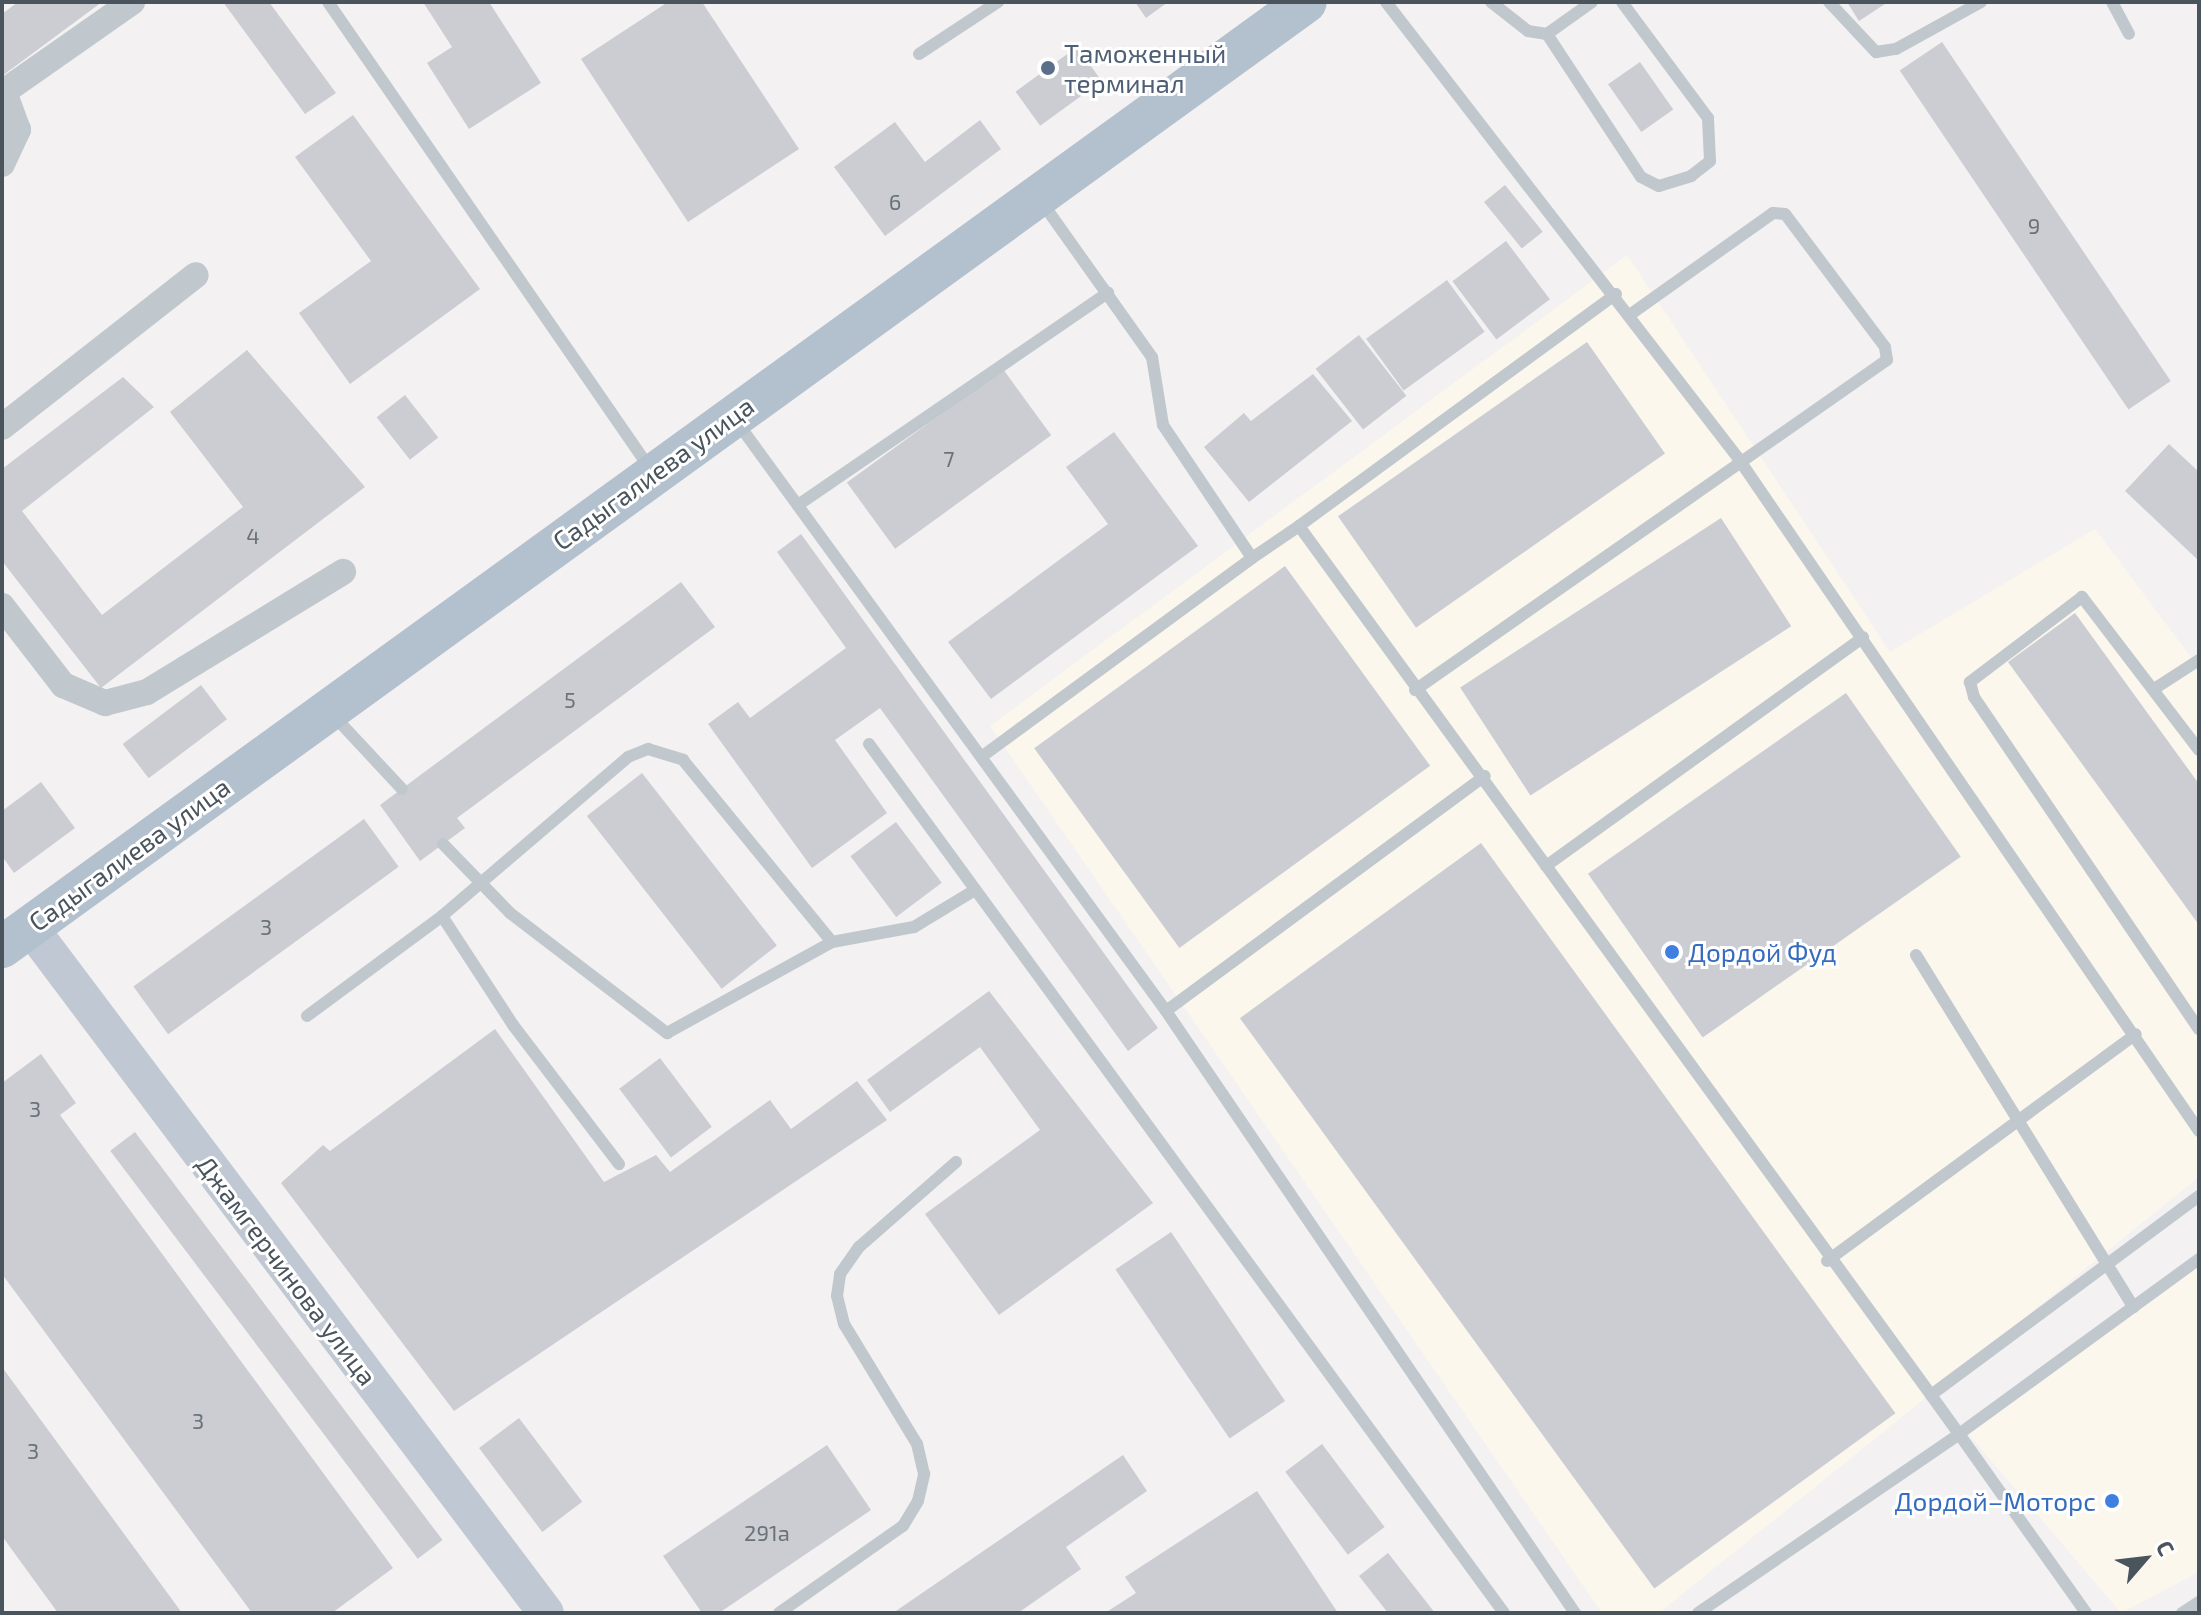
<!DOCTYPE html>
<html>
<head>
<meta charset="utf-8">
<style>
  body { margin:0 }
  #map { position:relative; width:2201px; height:1615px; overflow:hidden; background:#f3f1f1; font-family:"Exo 2",sans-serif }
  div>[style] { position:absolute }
  .commercial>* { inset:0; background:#fbf7ed }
  .building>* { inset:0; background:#cbcdd3; transform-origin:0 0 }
  .lane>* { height:12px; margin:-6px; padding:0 6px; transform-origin:6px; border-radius:6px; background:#c0c8ce }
  .street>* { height:26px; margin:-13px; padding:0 13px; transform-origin:13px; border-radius:13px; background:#c0c8ce }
  .secondary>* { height:36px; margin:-18px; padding:0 18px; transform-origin:18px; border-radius:18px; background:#c0c9d3 }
  .primary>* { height:42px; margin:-21px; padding:0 21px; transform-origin:21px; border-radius:21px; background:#b3c0cd }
  .dots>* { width:22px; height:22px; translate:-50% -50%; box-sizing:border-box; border:4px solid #fff; border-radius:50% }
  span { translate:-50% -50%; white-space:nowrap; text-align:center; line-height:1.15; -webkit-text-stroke:6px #fff; paint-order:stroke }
  .number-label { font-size:22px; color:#6a727a }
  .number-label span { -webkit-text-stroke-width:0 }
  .service-label { font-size:26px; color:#4e5e75 }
  .left { translate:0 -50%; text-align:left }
  .street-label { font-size:26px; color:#4a545d }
  .shop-label { font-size:26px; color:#366cbe }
  .right { translate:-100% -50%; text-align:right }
  .frame { position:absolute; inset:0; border:4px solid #4a545d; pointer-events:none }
  .north { position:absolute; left:2105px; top:1519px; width:80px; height:80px; -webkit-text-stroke:6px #fff; paint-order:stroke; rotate:62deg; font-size:22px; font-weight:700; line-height:32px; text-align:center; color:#4a545d }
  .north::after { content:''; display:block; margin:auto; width:28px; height:36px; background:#4a545d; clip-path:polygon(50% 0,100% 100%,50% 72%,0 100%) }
</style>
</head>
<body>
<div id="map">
  <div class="commercial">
    <div style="clip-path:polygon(1627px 255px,1890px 652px,2095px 529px,2199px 668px,2199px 1177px,1659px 1613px,1602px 1613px,990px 726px)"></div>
    <div style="clip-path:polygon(2199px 1265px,2199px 1572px,2121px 1613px,1965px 1430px)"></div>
  </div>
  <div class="building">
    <div style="clip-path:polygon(18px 2px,102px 2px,2px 76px,2px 14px)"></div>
    <div style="clip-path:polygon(223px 2px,269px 2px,336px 93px,305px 114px)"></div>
    <div style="clip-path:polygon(423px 2px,489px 2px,541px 83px,469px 129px,427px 63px,452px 47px)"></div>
    <div style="clip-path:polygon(668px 2px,702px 2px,799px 149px,688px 222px,581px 59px)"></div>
    <div style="clip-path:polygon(1135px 2px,1168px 2px,1146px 18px)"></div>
    <div style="clip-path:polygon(1847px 2px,1888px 2px,1859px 21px)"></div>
    <div style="left:1942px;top:42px;width:409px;height:51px;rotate:56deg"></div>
    <div style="left:1077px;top:47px;width:42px;height:76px;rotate:54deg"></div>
    <div style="left:1640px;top:62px;width:58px;height:39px;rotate:55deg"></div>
    <div style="clip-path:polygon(353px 115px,480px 289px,350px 384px,299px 313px,371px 261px,295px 157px)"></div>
    <div style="clip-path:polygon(980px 120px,1001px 149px,885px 236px,834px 167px,895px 122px,925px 162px)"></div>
    <div style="left:1505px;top:185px;width:60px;height:27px;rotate:51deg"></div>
    <div style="left:1506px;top:241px;width:73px;height:67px;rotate:53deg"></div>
    <div style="left:1447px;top:280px;width:64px;height:100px;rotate:54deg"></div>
    <div style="left:1359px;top:335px;width:77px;height:55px;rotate:52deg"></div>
    <div style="left:1587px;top:342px;width:136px;height:304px;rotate:55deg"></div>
    <div style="clip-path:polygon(247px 350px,365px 487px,101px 688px,2px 561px,2px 469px,123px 377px,154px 407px,22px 511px,102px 615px,243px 507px,170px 412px)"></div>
    <div style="left:1003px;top:369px;width:82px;height:193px;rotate:54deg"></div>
    <div style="clip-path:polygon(1313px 374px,1352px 421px,1249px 502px,1204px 447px,1244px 413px,1251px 421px)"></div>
    <div style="left:405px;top:395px;width:54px;height:36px;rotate:52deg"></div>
    <div style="clip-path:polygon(1114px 432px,1198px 546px,991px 699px,948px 642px,1108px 524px,1066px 467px)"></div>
    <div style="clip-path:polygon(2169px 444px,2199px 472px,2199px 561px,2125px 491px)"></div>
    <div style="left:1721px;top:518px;width:129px;height:311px;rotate:57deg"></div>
    <div style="clip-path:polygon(801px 534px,1158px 1028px,1128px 1051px,880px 708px,835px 740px,887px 813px,812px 868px,708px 724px,738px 702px,750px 718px,846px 648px,777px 552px)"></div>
    <div style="left:1285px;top:566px;width:247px;height:310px;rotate:54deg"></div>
    <div style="clip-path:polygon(681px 582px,715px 627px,457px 818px,465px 828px,420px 861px,380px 805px)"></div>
    <div style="clip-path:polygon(2075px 613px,2199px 784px,2199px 925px,2008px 662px)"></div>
    <div style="left:201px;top:685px;width:43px;height:98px;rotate:53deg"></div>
    <div style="left:1846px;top:693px;width:200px;height:315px;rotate:55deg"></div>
    <div style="left:642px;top:773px;width:219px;height:70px;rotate:52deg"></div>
    <div style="clip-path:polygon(41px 782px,75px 828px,14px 873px,2px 856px,2px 811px)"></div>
    <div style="left:364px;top:819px;width:59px;height:285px;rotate:54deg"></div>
    <div style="left:896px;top:822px;width:76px;height:57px;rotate:53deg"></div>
    <div style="left:1481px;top:843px;width:705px;height:298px;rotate:54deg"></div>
    <div style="clip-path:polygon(989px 991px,1153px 1203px,999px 1315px,925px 1214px,1040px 1130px,980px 1047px,890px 1112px,867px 1080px)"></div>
    <div style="clip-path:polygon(495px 1029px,604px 1182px,656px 1155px,670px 1172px,770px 1100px,791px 1129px,857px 1081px,887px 1120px,454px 1411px,281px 1183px,323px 1145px,330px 1151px)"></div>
    <div style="clip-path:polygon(41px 1054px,76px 1103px,60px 1115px,393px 1568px,332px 1613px,252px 1613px,2px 1274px,2px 1083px)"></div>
    <div style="left:660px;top:1058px;width:86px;height:51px;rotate:53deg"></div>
    <div style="left:135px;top:1132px;width:511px;height:31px;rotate:53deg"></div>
    <div style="left:1171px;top:1232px;width:204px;height:67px;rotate:56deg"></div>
    <div style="clip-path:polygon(2px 1367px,182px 1613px,58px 1613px,2px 1536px)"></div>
    <div style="left:519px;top:1418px;width:105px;height:50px;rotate:53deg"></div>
    <div style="left:1322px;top:1444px;width:104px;height:46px;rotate:53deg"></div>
    <div style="clip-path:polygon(827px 1445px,871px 1510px,719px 1613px,702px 1613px,663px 1556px)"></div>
    <div style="clip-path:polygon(1123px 1455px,1147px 1491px,1066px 1547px,1081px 1569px,1018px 1613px,893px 1613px)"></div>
    <div style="clip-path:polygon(1257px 1491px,1338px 1613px,1105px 1613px,1136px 1593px,1125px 1577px)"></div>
    <div style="clip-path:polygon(1388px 1553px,1435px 1613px,1388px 1613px,1359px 1576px)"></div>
  </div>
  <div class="lane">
    <div style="left:328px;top:2px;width:569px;rotate:55.39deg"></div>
    <div style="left:1386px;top:2px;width:576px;rotate:52.33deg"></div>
    <div style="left:1738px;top:458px;width:816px;rotate:55.59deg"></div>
    <div style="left:1491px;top:2px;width:47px;rotate:38.1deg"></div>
    <div style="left:1528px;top:31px;width:19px;rotate:9deg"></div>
    <div style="left:1547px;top:34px;width:55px;rotate:-35.4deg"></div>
    <div style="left:1829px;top:2px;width:69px;rotate:46.8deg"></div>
    <div style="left:1876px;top:52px;width:20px;rotate:-9deg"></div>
    <div style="left:1896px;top:49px;width:97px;rotate:-28.9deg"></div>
    <div style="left:2112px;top:2px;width:36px;rotate:62deg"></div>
    <div style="left:1547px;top:34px;width:171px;rotate:56.7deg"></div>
    <div style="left:1641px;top:177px;width:20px;rotate:27deg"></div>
    <div style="left:1659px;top:186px;width:34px;rotate:-17deg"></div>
    <div style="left:1691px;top:176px;width:24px;rotate:-38deg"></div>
    <div style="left:1710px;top:161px;width:43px;rotate:-92.7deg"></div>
    <div style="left:1708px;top:118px;width:144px;rotate:-126.6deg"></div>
    <div style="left:919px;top:54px;width:95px;rotate:-33.4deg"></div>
    <div style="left:1041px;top:201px;width:191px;rotate:54.6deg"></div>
    <div style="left:1152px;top:357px;width:69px;rotate:80.8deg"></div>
    <div style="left:1163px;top:425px;width:160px;rotate:56.2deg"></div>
    <div style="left:1252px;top:558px;width:57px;rotate:-34.2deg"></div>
    <div style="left:1616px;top:294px;width:393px;rotate:143.8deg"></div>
    <div style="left:1299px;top:526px;width:1075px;rotate:53.97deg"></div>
    <div style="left:1931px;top:1395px;width:334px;rotate:-36.6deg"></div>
    <div style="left:737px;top:422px;width:729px;rotate:53.93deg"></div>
    <div style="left:1166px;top:1011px;width:728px;rotate:55.81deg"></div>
    <div style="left:798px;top:505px;width:376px;rotate:-34.4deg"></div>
    <div style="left:2154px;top:689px;width:54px;rotate:-32.8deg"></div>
    <div style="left:1415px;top:690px;width:576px;rotate:-34.96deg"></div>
    <div style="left:1887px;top:360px;width:13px;rotate:-99deg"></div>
    <div style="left:1885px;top:347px;width:166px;rotate:-126.9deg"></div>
    <div style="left:1785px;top:214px;width:12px;rotate:-175deg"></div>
    <div style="left:1773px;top:213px;width:174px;rotate:144.6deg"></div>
    <div style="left:333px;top:715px;width:101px;rotate:47deg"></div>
    <div style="left:869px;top:744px;width:1076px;rotate:53.84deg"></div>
    <div style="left:2199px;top:750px;width:193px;rotate:-127.4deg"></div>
    <div style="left:2082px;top:597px;width:141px;rotate:142.8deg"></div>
    <div style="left:1970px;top:682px;width:16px;rotate:75deg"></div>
    <div style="left:1974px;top:697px;width:401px;rotate:55.9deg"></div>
    <div style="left:984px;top:755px;width:333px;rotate:-36.3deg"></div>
    <div style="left:443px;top:844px;width:96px;rotate:45.8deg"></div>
    <div style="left:510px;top:913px;width:198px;rotate:37.4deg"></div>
    <div style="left:667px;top:1033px;width:188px;rotate:-28.9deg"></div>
    <div style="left:832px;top:942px;width:83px;rotate:-10.4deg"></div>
    <div style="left:914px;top:927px;width:71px;rotate:-31.2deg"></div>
    <div style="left:1546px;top:866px;width:391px;rotate:-35.8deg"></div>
    <div style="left:442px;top:916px;width:130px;rotate:56.9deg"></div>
    <div style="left:513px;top:1025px;width:175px;rotate:52.7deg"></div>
    <div style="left:1916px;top:955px;width:414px;rotate:58.3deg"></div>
    <div style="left:1166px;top:1011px;width:396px;rotate:-36.4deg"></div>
    <div style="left:307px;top:1016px;width:168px;rotate:-36.5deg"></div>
    <div style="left:442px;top:916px;width:245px;rotate:-40.5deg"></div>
    <div style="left:628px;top:757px;width:22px;rotate:-22deg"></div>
    <div style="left:648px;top:749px;width:37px;rotate:17deg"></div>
    <div style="left:683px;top:760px;width:235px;rotate:50.7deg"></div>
    <div style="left:1827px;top:1261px;width:383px;rotate:-36.3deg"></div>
    <div style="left:1931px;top:1395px;width:48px;rotate:54.3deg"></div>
    <div style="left:1959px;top:1434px;width:297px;rotate:-36.1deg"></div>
    <div style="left:779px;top:1613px;width:151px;rotate:-35.1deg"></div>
    <div style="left:903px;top:1526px;width:29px;rotate:-59deg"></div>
    <div style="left:918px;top:1501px;width:28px;rotate:-77deg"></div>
    <div style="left:924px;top:1474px;width:31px;rotate:-103deg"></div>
    <div style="left:917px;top:1444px;width:140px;rotate:-121.3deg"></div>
    <div style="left:844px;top:1324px;width:29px;rotate:-104deg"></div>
    <div style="left:837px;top:1296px;width:22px;rotate:-82deg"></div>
    <div style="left:840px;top:1274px;width:33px;rotate:-55deg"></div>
    <div style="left:859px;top:1247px;width:129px;rotate:-41.2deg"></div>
    <div style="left:1698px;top:1613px;width:316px;rotate:-34.4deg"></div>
    <div style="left:1959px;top:1434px;width:219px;rotate:54.6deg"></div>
    <div style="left:2182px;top:1613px;width:20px;rotate:-33deg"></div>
  </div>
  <div class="street">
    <div style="left:2px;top:93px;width:159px;rotate:-35deg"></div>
    <div style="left:2px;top:164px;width:38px;rotate:-65deg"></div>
    <div style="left:18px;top:130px;width:40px;rotate:-110.2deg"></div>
    <div style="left:2px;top:427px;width:246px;rotate:-38.1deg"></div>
    <div style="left:2px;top:606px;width:100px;rotate:52.3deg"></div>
    <div style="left:63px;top:685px;width:46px;rotate:23.2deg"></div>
    <div style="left:105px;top:703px;width:43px;rotate:-14.7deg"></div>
    <div style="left:147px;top:692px;width:230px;rotate:-31.5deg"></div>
  </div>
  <div class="secondary">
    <div style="left:30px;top:927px;width:858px;rotate:53.05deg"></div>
  </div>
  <div class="primary">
    <div style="left:2px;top:947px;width:1610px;rotate:-35.93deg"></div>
  </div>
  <div class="dots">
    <div style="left:1048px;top:68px;background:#5c6f8a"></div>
    <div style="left:1672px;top:952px;background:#3f7fe0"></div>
    <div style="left:2112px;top:1501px;background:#3f7fe0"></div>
  </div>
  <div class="number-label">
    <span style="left:895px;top:202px">6</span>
    <span style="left:2034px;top:226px">9</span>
    <span style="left:949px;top:459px">7</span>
    <span style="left:253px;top:536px">4</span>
    <span style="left:570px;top:700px">5</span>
    <span style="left:266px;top:927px">3</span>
    <span style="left:35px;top:1109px">3</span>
    <span style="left:198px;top:1421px">3</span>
    <span style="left:33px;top:1451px">3</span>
    <span style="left:767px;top:1533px">291a</span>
  </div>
  <div class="service-label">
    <span class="left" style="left:1064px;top:68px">Таможенный<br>терминал</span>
  </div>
  <div class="street-label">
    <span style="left:653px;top:473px;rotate:-36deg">Садыгалиева улица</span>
    <span style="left:129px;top:854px;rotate:-36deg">Садыгалиева улица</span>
    <span style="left:287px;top:1270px;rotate:53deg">Джамгерчинова улица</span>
  </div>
  <div class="shop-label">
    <span class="left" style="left:1688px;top:952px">Дордой Фуд</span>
    <span class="right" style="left:2096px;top:1501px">Дордой–Моторс</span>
  </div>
  <div class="frame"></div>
  <div class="north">С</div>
</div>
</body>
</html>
